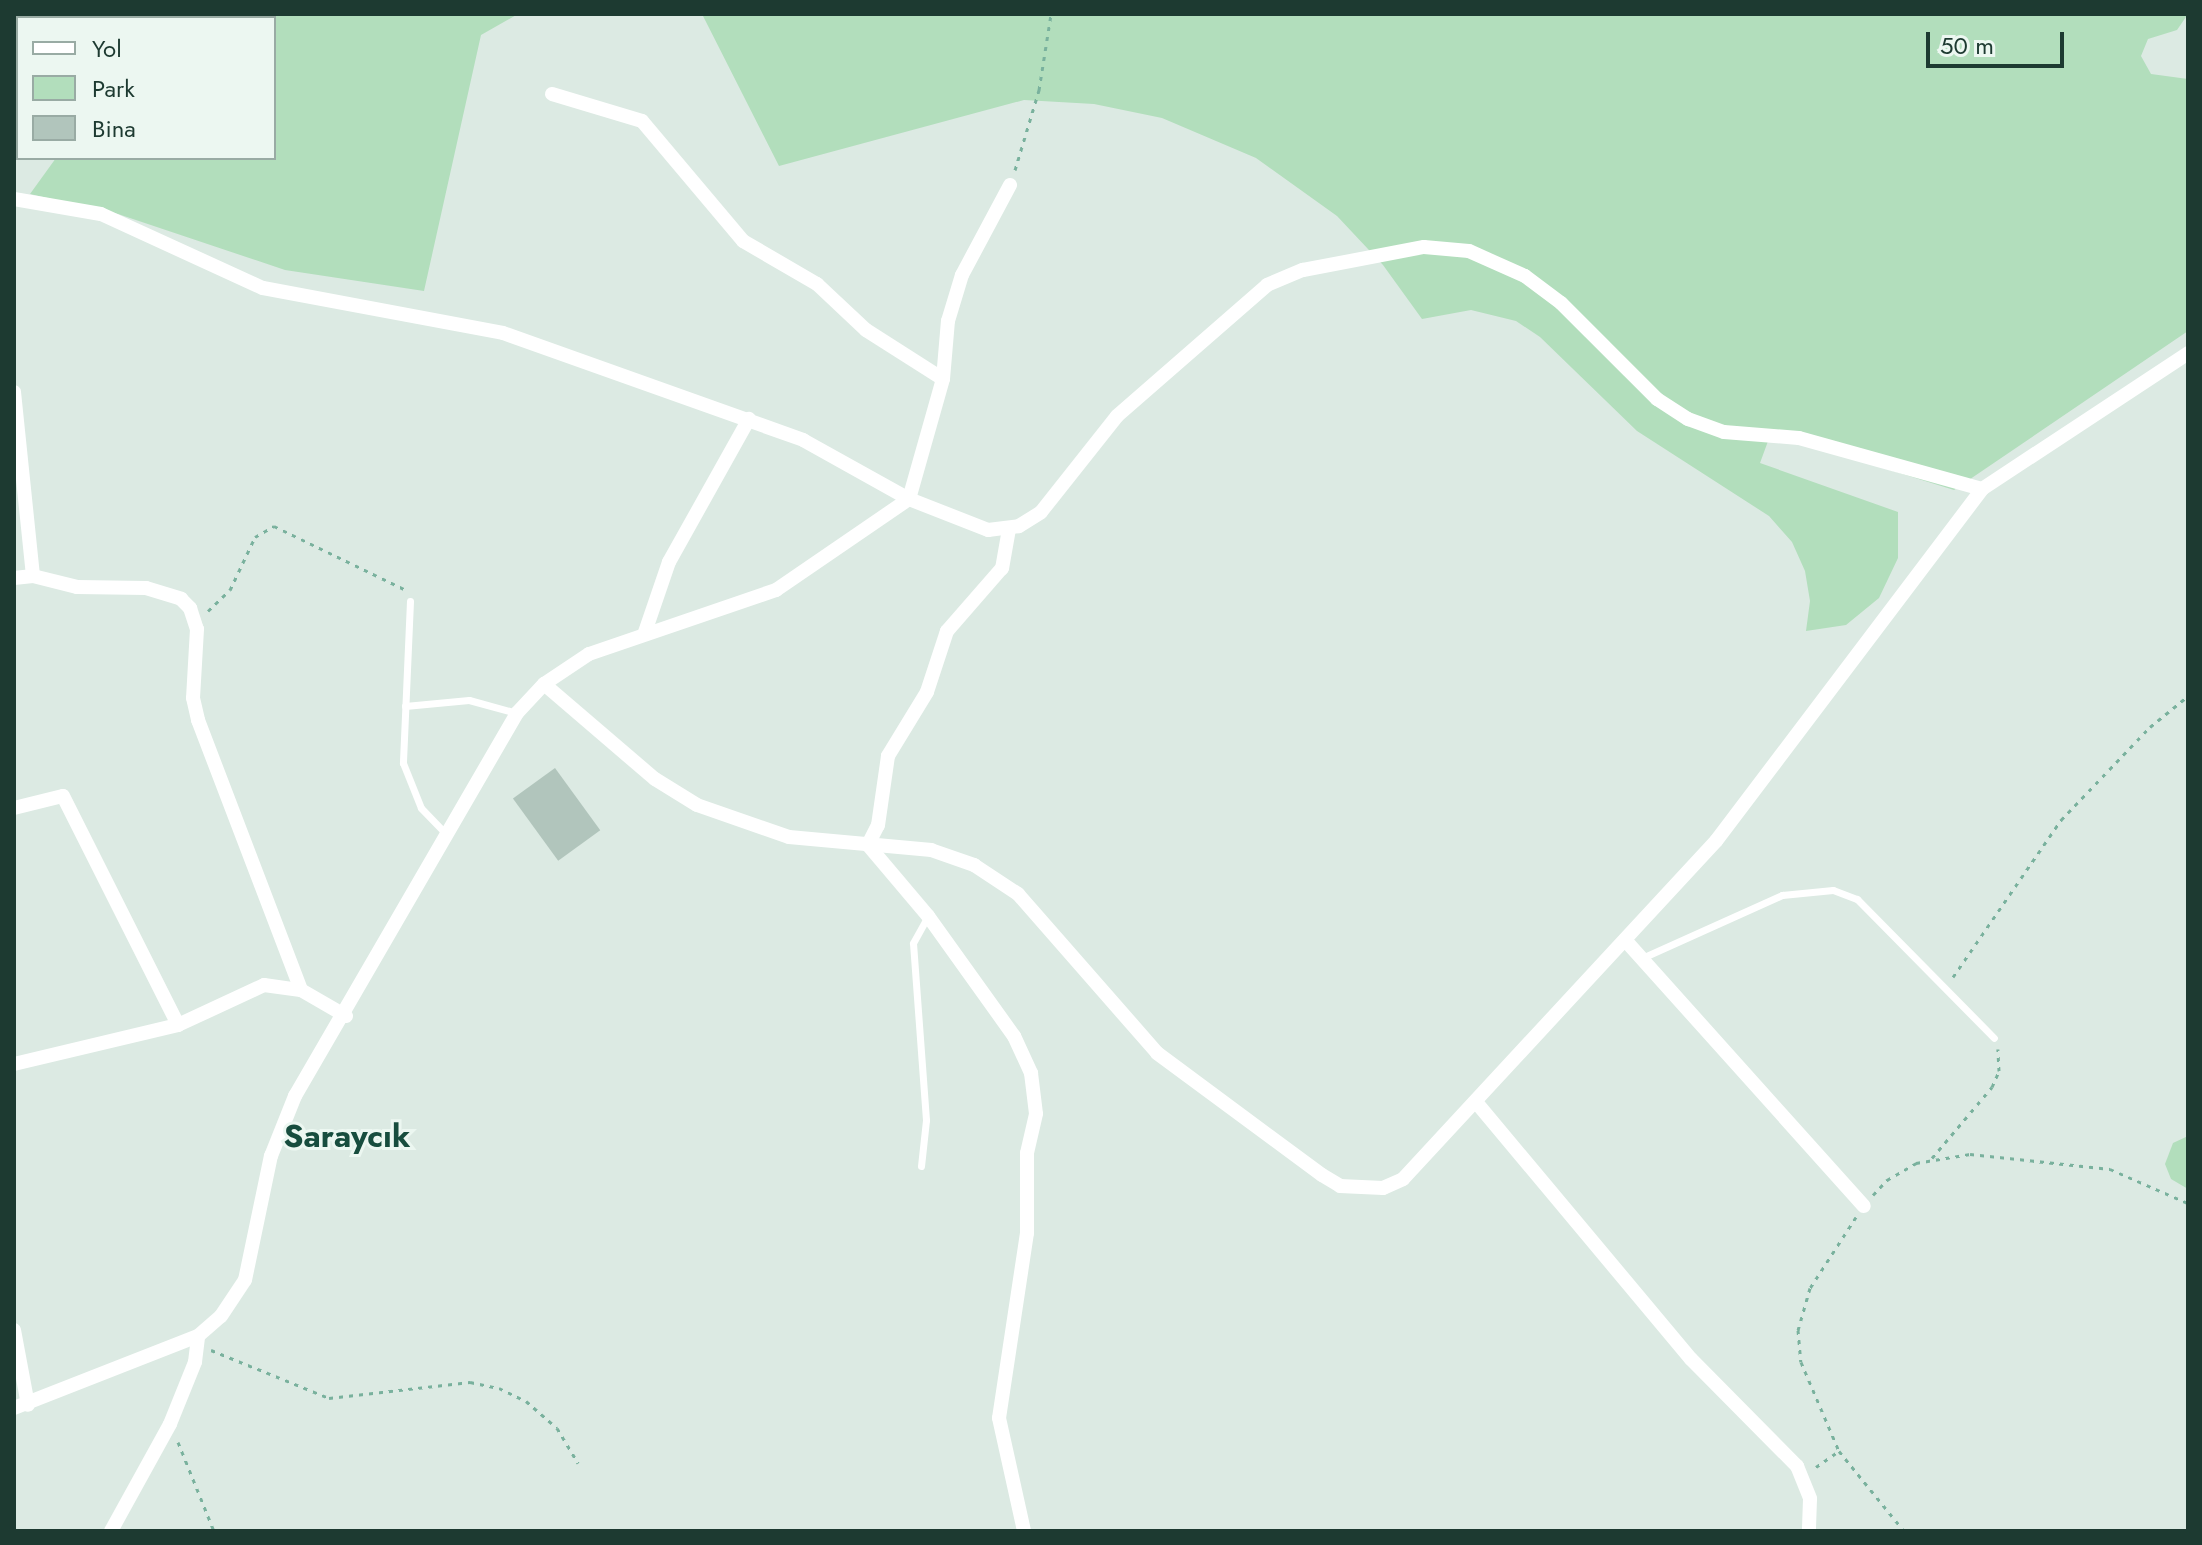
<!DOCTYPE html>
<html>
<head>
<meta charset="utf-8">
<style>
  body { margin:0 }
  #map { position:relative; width:2202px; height:1545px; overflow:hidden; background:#dceae3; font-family:Jost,sans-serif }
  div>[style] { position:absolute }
  .green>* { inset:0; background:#b2debc }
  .building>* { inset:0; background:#b1c5bc; transform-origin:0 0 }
  .path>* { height:3px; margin-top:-1.5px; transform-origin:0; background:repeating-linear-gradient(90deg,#79b19d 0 4px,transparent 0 10px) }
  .service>* { height:7px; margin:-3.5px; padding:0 3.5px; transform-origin:3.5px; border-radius:3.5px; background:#fff }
  .minor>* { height:14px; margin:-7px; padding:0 7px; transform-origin:7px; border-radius:7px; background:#fff }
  span { translate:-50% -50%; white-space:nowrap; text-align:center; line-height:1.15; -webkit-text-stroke:6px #ecf7f1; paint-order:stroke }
  .district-label { font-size:32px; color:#174d3e; font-weight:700 }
  .frame { position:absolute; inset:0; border:16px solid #1d3a31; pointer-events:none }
  .legend { position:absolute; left:16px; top:16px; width:260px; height:144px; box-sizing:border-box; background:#ecf7f1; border:2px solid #99aba4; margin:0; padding:10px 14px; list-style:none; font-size:24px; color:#1d3a31 }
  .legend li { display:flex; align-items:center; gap:16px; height:40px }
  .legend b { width:40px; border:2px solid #99aba4 }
  .scale { position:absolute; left:1926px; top:32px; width:138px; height:36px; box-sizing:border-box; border:4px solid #1d3a31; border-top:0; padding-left:10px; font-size:24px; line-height:28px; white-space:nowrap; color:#1d3a31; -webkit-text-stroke:6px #ecf7f1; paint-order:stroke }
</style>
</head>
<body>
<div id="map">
  <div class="green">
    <div style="clip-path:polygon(181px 14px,518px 14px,481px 35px,424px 291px,285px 270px,118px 214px,30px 194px,56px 158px,274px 158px,274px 18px,178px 18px)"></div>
    <div style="clip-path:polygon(702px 14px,2188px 14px,2177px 30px,2148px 39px,2141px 56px,2151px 74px,2188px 79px,2188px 331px,1954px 490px,1771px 433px,1760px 463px,1898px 512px,1898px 558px,1879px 598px,1846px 625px,1806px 631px,1810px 601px,1805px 571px,1792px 542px,1769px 516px,1637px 431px,1540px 337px,1516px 321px,1471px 310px,1422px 319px,1383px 265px,1337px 216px,1256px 158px,1162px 118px,1094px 104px,1024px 100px,779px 166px)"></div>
    <div style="clip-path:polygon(2188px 1136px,2188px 1189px,2171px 1179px,2165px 1164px,2173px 1143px)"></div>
  </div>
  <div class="building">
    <div style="left:555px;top:768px;width:77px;height:52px;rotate:54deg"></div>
  </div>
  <div class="path">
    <div style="left:100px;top:18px;width:6px;rotate:-39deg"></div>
    <div style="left:14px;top:58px;width:4px;rotate:-14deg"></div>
    <div style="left:1015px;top:170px;width:84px;rotate:-73.3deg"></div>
    <div style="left:1039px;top:90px;width:77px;rotate:-81deg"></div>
    <div style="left:208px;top:611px;width:30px;rotate:-44deg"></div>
    <div style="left:230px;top:590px;width:59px;rotate:-64.7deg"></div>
    <div style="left:255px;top:537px;width:22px;rotate:-30deg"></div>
    <div style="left:274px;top:526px;width:147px;rotate:25.9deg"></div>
    <div style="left:1953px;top:977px;width:191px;rotate:-55.5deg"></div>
    <div style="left:2061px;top:820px;width:129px;rotate:-46.3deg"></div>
    <div style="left:2150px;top:727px;width:49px;rotate:-39.2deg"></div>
    <div style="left:1932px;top:1158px;width:93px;rotate:-49.8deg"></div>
    <div style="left:1992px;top:1087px;width:17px;rotate:-66deg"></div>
    <div style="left:1999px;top:1071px;width:22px;rotate:-93deg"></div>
    <div style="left:1873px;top:1195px;width:21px;rotate:-47deg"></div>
    <div style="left:1887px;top:1180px;width:34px;rotate:-30deg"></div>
    <div style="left:1916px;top:1163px;width:55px;rotate:-9.5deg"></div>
    <div style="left:1970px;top:1154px;width:141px;rotate:6.1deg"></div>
    <div style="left:2110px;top:1169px;width:85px;rotate:23.6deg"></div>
    <div style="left:1856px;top:1217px;width:85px;rotate:122.9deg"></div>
    <div style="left:1810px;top:1288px;width:44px;rotate:105.9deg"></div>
    <div style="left:1798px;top:1330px;width:32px;rotate:85deg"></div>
    <div style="left:1801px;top:1362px;width:97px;rotate:66.9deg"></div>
    <div style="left:1839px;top:1451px;width:103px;rotate:50.9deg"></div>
    <div style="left:211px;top:1350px;width:127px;rotate:22.1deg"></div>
    <div style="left:329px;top:1398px;width:142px;rotate:-6.5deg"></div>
    <div style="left:470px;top:1382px;width:30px;rotate:12deg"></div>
    <div style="left:499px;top:1388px;width:30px;rotate:26deg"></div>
    <div style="left:526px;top:1401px;width:41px;rotate:41.1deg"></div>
    <div style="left:557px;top:1428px;width:41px;rotate:59deg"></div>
    <div style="left:178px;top:1442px;width:96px;rotate:68deg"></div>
    <div style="left:1816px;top:1467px;width:28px;rotate:-35deg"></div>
  </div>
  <div class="service">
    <div style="left:410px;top:601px;width:162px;rotate:92.5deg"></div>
    <div style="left:403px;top:763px;width:48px;rotate:68.2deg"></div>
    <div style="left:421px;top:808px;width:37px;rotate:46deg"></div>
    <div style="left:405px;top:706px;width:64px;rotate:-5.4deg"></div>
    <div style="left:469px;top:700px;width:50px;rotate:15.2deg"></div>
    <div style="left:1642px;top:958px;width:154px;rotate:-24.2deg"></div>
    <div style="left:1782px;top:895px;width:51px;rotate:-5.6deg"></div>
    <div style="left:1833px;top:890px;width:26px;rotate:21deg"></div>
    <div style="left:1857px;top:899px;width:195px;rotate:45.4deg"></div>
    <div style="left:921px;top:1166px;width:46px;rotate:-83.8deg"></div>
    <div style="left:926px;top:1120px;width:177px;rotate:-94.2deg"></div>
    <div style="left:913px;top:943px;width:31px;rotate:-61deg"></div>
  </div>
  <div class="minor">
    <div style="left:552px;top:94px;width:94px;rotate:16.7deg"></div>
    <div style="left:642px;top:121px;width:157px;rotate:49.9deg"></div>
    <div style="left:743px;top:241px;width:86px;rotate:30.2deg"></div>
    <div style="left:817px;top:284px;width:67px;rotate:43.2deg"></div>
    <div style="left:866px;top:330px;width:91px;rotate:32.5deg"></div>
    <div style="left:14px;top:199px;width:88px;rotate:9.8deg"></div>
    <div style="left:101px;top:214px;width:178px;rotate:24.6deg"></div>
    <div style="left:263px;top:288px;width:244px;rotate:10.6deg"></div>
    <div style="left:503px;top:333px;width:319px;rotate:19.6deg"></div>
    <div style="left:803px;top:440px;width:121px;rotate:29.1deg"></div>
    <div style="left:909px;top:499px;width:85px;rotate:21.4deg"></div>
    <div style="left:988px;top:530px;width:31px;rotate:-7deg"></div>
    <div style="left:1019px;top:526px;width:26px;rotate:-32deg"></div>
    <div style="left:1041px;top:512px;width:122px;rotate:-51.6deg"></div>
    <div style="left:1117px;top:416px;width:199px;rotate:-41.1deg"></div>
    <div style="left:1267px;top:285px;width:39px;rotate:-23deg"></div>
    <div style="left:1303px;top:270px;width:123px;rotate:-10.8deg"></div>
    <div style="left:1424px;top:247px;width:45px;rotate:5.1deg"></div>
    <div style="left:1469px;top:251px;width:61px;rotate:24.1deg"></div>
    <div style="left:1525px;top:276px;width:45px;rotate:36.9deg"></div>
    <div style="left:1561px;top:303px;width:136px;rotate:45deg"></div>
    <div style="left:1657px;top:399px;width:37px;rotate:33deg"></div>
    <div style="left:1688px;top:419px;width:38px;rotate:20deg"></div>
    <div style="left:1724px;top:432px;width:75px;rotate:4.6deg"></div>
    <div style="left:1799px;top:438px;width:190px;rotate:15.6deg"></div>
    <div style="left:14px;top:392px;width:185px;rotate:84.1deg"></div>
    <div style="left:1009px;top:529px;width:40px;rotate:100deg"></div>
    <div style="left:1002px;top:568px;width:84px;rotate:131.1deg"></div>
    <div style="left:947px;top:631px;width:64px;rotate:108.2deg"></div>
    <div style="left:927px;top:692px;width:75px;rotate:121.4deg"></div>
    <div style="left:888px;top:756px;width:70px;rotate:98.2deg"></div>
    <div style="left:878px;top:825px;width:22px;rotate:117deg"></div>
    <div style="left:868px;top:845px;width:93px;rotate:49.8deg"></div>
    <div style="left:928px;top:916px;width:148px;rotate:54.4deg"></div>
    <div style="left:1014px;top:1036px;width:41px;rotate:65.3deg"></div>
    <div style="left:1031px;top:1073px;width:41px;rotate:83deg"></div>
    <div style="left:1036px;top:1114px;width:40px;rotate:103deg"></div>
    <div style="left:1027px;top:1153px;width:80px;rotate:90deg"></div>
    <div style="left:1027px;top:1233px;width:187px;rotate:98.6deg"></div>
    <div style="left:999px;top:1418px;width:116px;rotate:77.5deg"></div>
    <div style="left:14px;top:578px;width:19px;rotate:-6deg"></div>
    <div style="left:33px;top:576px;width:45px;rotate:14deg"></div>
    <div style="left:77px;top:587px;width:69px;rotate:0.8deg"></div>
    <div style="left:146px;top:588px;width:37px;rotate:17deg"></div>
    <div style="left:181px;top:599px;width:13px;rotate:45deg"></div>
    <div style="left:190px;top:608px;width:22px;rotate:72deg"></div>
    <div style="left:197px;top:629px;width:69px;rotate:93.3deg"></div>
    <div style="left:193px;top:698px;width:23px;rotate:77deg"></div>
    <div style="left:198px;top:720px;width:289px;rotate:69.1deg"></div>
    <div style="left:645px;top:632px;width:74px;rotate:-71.1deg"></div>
    <div style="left:669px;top:562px;width:164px;rotate:-60.8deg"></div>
    <div style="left:544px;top:684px;width:146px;rotate:40.6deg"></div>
    <div style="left:655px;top:779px;width:49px;rotate:31.8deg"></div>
    <div style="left:697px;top:805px;width:97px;rotate:19.2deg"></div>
    <div style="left:789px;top:837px;width:143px;rotate:5.2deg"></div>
    <div style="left:931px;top:850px;width:46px;rotate:19.2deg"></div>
    <div style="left:974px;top:865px;width:53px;rotate:33.4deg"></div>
    <div style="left:1018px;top:894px;width:211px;rotate:48.8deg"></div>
    <div style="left:1157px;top:1053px;width:205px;rotate:36.5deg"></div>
    <div style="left:1322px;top:1175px;width:21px;rotate:31deg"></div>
    <div style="left:1340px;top:1186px;width:43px;rotate:2.7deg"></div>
    <div style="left:1383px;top:1188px;width:22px;rotate:-24deg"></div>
    <div style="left:1403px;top:1179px;width:461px;rotate:-47.2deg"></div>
    <div style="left:1716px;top:841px;width:441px;rotate:-52.9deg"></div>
    <div style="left:1982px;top:489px;width:247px;rotate:-33.4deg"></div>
    <div style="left:14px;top:808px;width:50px;rotate:-13.8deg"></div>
    <div style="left:63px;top:796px;width:256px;rotate:63.3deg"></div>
    <div style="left:1626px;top:941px;width:356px;rotate:48.1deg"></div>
    <div style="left:14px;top:1064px;width:169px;rotate:-13.4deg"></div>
    <div style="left:178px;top:1025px;width:95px;rotate:-24.9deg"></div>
    <div style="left:264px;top:985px;width:37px;rotate:8deg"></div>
    <div style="left:301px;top:990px;width:52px;rotate:30deg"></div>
    <div style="left:1476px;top:1102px;width:335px;rotate:50.1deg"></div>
    <div style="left:1691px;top:1359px;width:151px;rotate:45.3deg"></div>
    <div style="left:1797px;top:1466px;width:35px;rotate:68deg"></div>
    <div style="left:1810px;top:1499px;width:32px;rotate:92deg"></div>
    <div style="left:14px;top:1330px;width:76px;rotate:79.4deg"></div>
    <div style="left:14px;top:1408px;width:198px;rotate:-21.4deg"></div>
    <div style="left:111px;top:1531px;width:122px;rotate:-61.1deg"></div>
    <div style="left:170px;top:1424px;width:67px;rotate:-68deg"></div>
    <div style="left:195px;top:1362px;width:26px;rotate:-83deg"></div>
    <div style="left:198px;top:1336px;width:30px;rotate:-41deg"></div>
    <div style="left:221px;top:1316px;width:43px;rotate:-56.3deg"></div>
    <div style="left:245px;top:1280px;width:127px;rotate:-78.2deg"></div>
    <div style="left:271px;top:1156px;width:65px;rotate:-68.2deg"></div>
    <div style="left:295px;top:1096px;width:443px;rotate:-59.9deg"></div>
    <div style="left:517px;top:713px;width:40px;rotate:-47deg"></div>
    <div style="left:544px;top:684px;width:54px;rotate:-33.7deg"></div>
    <div style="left:589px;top:654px;width:198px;rotate:-18.9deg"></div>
    <div style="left:776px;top:590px;width:161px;rotate:-34.4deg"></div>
    <div style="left:909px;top:499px;width:125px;rotate:-74.2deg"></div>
    <div style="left:943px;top:379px;width:58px;rotate:-85.1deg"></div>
    <div style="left:948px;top:321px;width:48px;rotate:-73.1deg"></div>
    <div style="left:962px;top:275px;width:102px;rotate:-61.9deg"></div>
  </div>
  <div class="district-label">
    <span style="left:347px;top:1136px">Saraycık</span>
  </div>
  <div class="frame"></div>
  <ul class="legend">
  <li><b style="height:10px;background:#fff"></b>Yol</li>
  <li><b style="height:22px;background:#b2debc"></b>Park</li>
  <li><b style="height:22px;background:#b1c5bc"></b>Bina</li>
  </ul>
  <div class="scale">50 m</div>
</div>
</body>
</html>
